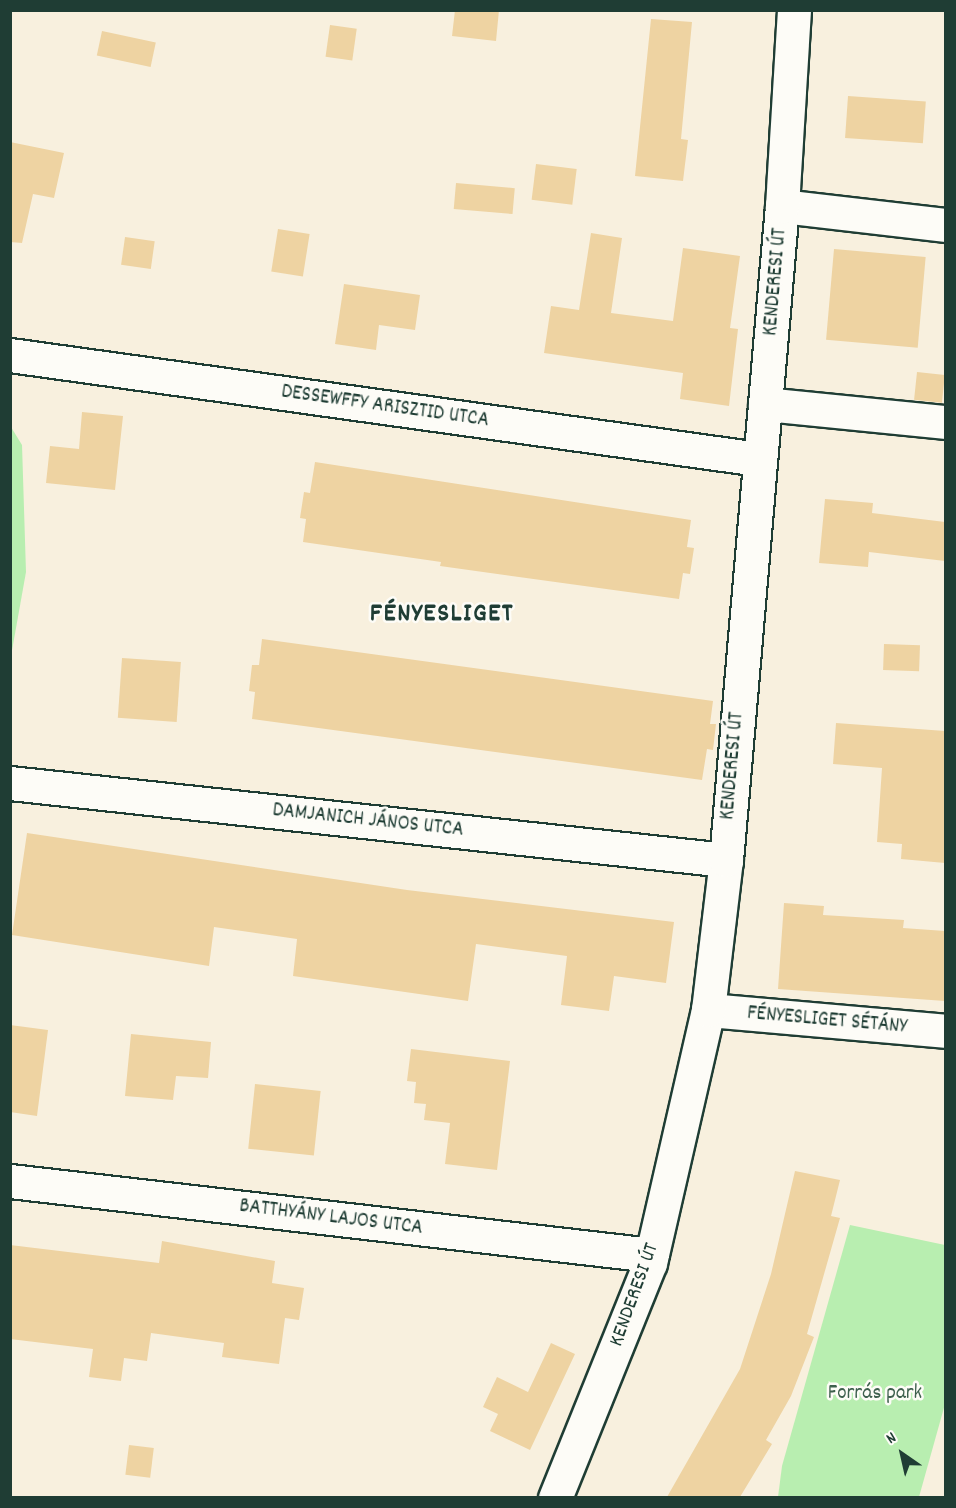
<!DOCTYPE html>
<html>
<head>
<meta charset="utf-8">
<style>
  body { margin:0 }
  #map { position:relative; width:956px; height:1508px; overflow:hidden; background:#f8f0de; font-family:Dekko,sans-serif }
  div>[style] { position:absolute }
  .green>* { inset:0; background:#b8eeb0 }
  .building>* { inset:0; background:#eed3a2; transform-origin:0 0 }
  .roads { filter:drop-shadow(2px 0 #1f3d34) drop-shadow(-2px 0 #1f3d34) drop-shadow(0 2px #1f3d34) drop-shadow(0 -2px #1f3d34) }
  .minor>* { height:33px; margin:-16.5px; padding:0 16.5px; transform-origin:16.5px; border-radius:16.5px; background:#fdfcf7 }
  span { translate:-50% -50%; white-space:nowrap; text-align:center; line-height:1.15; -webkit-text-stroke:5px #fdfcf7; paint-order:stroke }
  .street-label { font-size:21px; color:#1f3d34 }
  .park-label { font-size:21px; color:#3e604d }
  .district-label { font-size:27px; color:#1f3d34; font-weight:700; letter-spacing:1.5px }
  .frame { position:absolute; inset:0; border:12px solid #1f3d34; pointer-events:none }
  .north { position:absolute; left:872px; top:1424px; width:60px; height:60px; -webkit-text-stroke:4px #fdfcf7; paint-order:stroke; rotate:326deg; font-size:16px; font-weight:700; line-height:24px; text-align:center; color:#1f3d34 }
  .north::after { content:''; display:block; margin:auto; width:21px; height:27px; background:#1f3d34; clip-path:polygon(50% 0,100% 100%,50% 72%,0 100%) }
</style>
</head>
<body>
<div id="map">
  <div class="green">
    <div style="clip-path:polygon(11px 427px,22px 445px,26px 572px,11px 656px)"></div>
    <div style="clip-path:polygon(850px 1225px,945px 1245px,945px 1404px,919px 1497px,778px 1497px,782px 1466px)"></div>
  </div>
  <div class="building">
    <div style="clip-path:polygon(455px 10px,499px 10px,496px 41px,452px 36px)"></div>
    <div style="clip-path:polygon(651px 19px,692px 22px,681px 139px,688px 140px,683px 181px,635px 176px)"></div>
    <div style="left:330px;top:25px;width:27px;height:32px;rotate:8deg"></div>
    <div style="left:102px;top:31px;width:55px;height:25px;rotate:12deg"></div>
    <div style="left:848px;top:96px;width:78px;height:42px;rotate:4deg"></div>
    <div style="clip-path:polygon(10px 142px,64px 153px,54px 198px,33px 194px,22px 243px,10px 242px)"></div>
    <div style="left:536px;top:164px;width:41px;height:36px;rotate:7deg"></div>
    <div style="left:456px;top:183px;width:59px;height:26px;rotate:5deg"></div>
    <div style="left:278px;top:229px;width:32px;height:43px;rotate:9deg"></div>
    <div style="clip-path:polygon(591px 233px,622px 238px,611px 313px,673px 321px,683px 248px,740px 256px,730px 328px,738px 329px,729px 406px,680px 399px,683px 373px,544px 353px,551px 306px,579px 310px)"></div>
    <div style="left:125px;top:237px;width:30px;height:28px;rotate:8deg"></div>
    <div style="left:834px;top:249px;width:92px;height:91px;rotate:5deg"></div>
    <div style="clip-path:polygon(344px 284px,420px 295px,415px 330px,379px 325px,376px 350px,335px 344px)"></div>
    <div style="left:917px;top:372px;width:28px;height:28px;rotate:6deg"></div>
    <div style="clip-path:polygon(82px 412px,123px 416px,115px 490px,46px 483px,50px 446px,79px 449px)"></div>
    <div style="clip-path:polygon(315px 462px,691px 520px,687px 547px,694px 548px,690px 574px,683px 573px,679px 599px,440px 566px,441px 562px,303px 542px,306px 519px,300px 518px,304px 492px,310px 493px)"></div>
    <div style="clip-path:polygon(825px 499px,873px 503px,872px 513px,945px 522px,945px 561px,869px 552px,868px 567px,819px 563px)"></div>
    <div style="clip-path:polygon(262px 639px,713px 701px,710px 724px,716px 724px,713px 750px,707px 749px,702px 780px,252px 719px,255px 692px,249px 691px,252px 665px,259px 665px)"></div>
    <div style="left:884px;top:644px;width:36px;height:26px;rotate:2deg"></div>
    <div style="left:122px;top:658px;width:59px;height:60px;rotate:4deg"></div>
    <div style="clip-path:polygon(836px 723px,945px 731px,945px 863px,901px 859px,902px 844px,877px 842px,882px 768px,833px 764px)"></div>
    <div style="clip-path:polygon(27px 833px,407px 890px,674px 922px,666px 983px,614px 976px,609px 1011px,561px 1005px,567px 956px,476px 944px,468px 1001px,293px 976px,297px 939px,214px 927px,209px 966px,12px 935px)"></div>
    <div style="clip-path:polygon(784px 903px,824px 906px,823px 915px,904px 920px,903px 928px,945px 931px,945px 1001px,778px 989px)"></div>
    <div style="clip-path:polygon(10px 1025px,48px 1030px,37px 1116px,10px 1112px)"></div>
    <div style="clip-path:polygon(131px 1034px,211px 1042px,208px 1078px,176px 1076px,173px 1100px,125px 1096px)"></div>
    <div style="clip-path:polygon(411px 1049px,510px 1061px,497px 1170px,445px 1164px,450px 1123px,424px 1120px,426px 1104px,414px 1103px,416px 1082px,407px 1081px)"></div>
    <div style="left:255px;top:1084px;width:66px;height:65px;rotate:6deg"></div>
    <div style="clip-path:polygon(795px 1171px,840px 1180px,831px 1216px,840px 1218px,807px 1334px,814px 1337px,791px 1396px,766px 1440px,772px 1444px,740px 1497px,667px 1497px,740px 1369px,771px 1274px)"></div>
    <div style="clip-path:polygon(162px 1241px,275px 1261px,272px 1283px,304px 1288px,299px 1320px,285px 1318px,279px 1364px,222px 1357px,224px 1343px,151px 1333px,147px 1361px,124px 1358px,121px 1381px,89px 1377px,93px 1349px,10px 1339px,10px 1245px,159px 1263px)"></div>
    <div style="clip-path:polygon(551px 1343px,575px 1354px,530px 1450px,490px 1431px,498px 1414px,483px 1407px,497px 1377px,528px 1392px)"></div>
    <div style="left:129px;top:1445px;width:25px;height:30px;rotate:7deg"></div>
  </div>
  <div class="roads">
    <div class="minor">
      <div style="left:782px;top:206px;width:165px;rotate:6.6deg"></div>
      <div style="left:10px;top:355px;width:756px;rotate:7.91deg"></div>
      <div style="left:765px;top:404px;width:182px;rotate:5.7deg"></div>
      <div style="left:10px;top:783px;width:720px;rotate:6.14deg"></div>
      <div style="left:708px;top:1010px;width:239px;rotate:5deg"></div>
      <div style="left:10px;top:1181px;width:646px;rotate:6.58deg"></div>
      <div style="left:555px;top:1498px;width:253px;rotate:-68deg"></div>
      <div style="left:650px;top:1263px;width:260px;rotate:-77.1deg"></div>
      <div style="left:708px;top:1010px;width:151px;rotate:-83.2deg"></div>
      <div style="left:726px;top:860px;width:656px;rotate:-85.11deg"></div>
      <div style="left:782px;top:206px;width:196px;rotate:-86.5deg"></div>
    </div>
  </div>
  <div class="street-label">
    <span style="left:776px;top:282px;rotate:-85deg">KENDERESI ÚT</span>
    <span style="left:385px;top:407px;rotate:8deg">DESSEWFFY ARISZTID UTCA</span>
    <span style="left:733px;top:766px;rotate:-85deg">KENDERESI ÚT</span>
    <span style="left:368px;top:821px;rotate:6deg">DAMJANICH JÁNOS UTCA</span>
    <span style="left:827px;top:1021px;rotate:5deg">FÉNYESLIGET SÉTÁNY</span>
    <span style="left:331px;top:1218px;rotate:7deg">BATTHYÁNY LAJOS UTCA</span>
    <span style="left:635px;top:1295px;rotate:-70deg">KENDERESI ÚT</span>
  </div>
  <div class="park-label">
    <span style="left:875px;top:1394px">Forrás park</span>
  </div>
  <div class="district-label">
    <span style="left:442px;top:615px">FÉNYESLIGET</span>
  </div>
  <div class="frame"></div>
  <div class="north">N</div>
</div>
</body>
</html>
